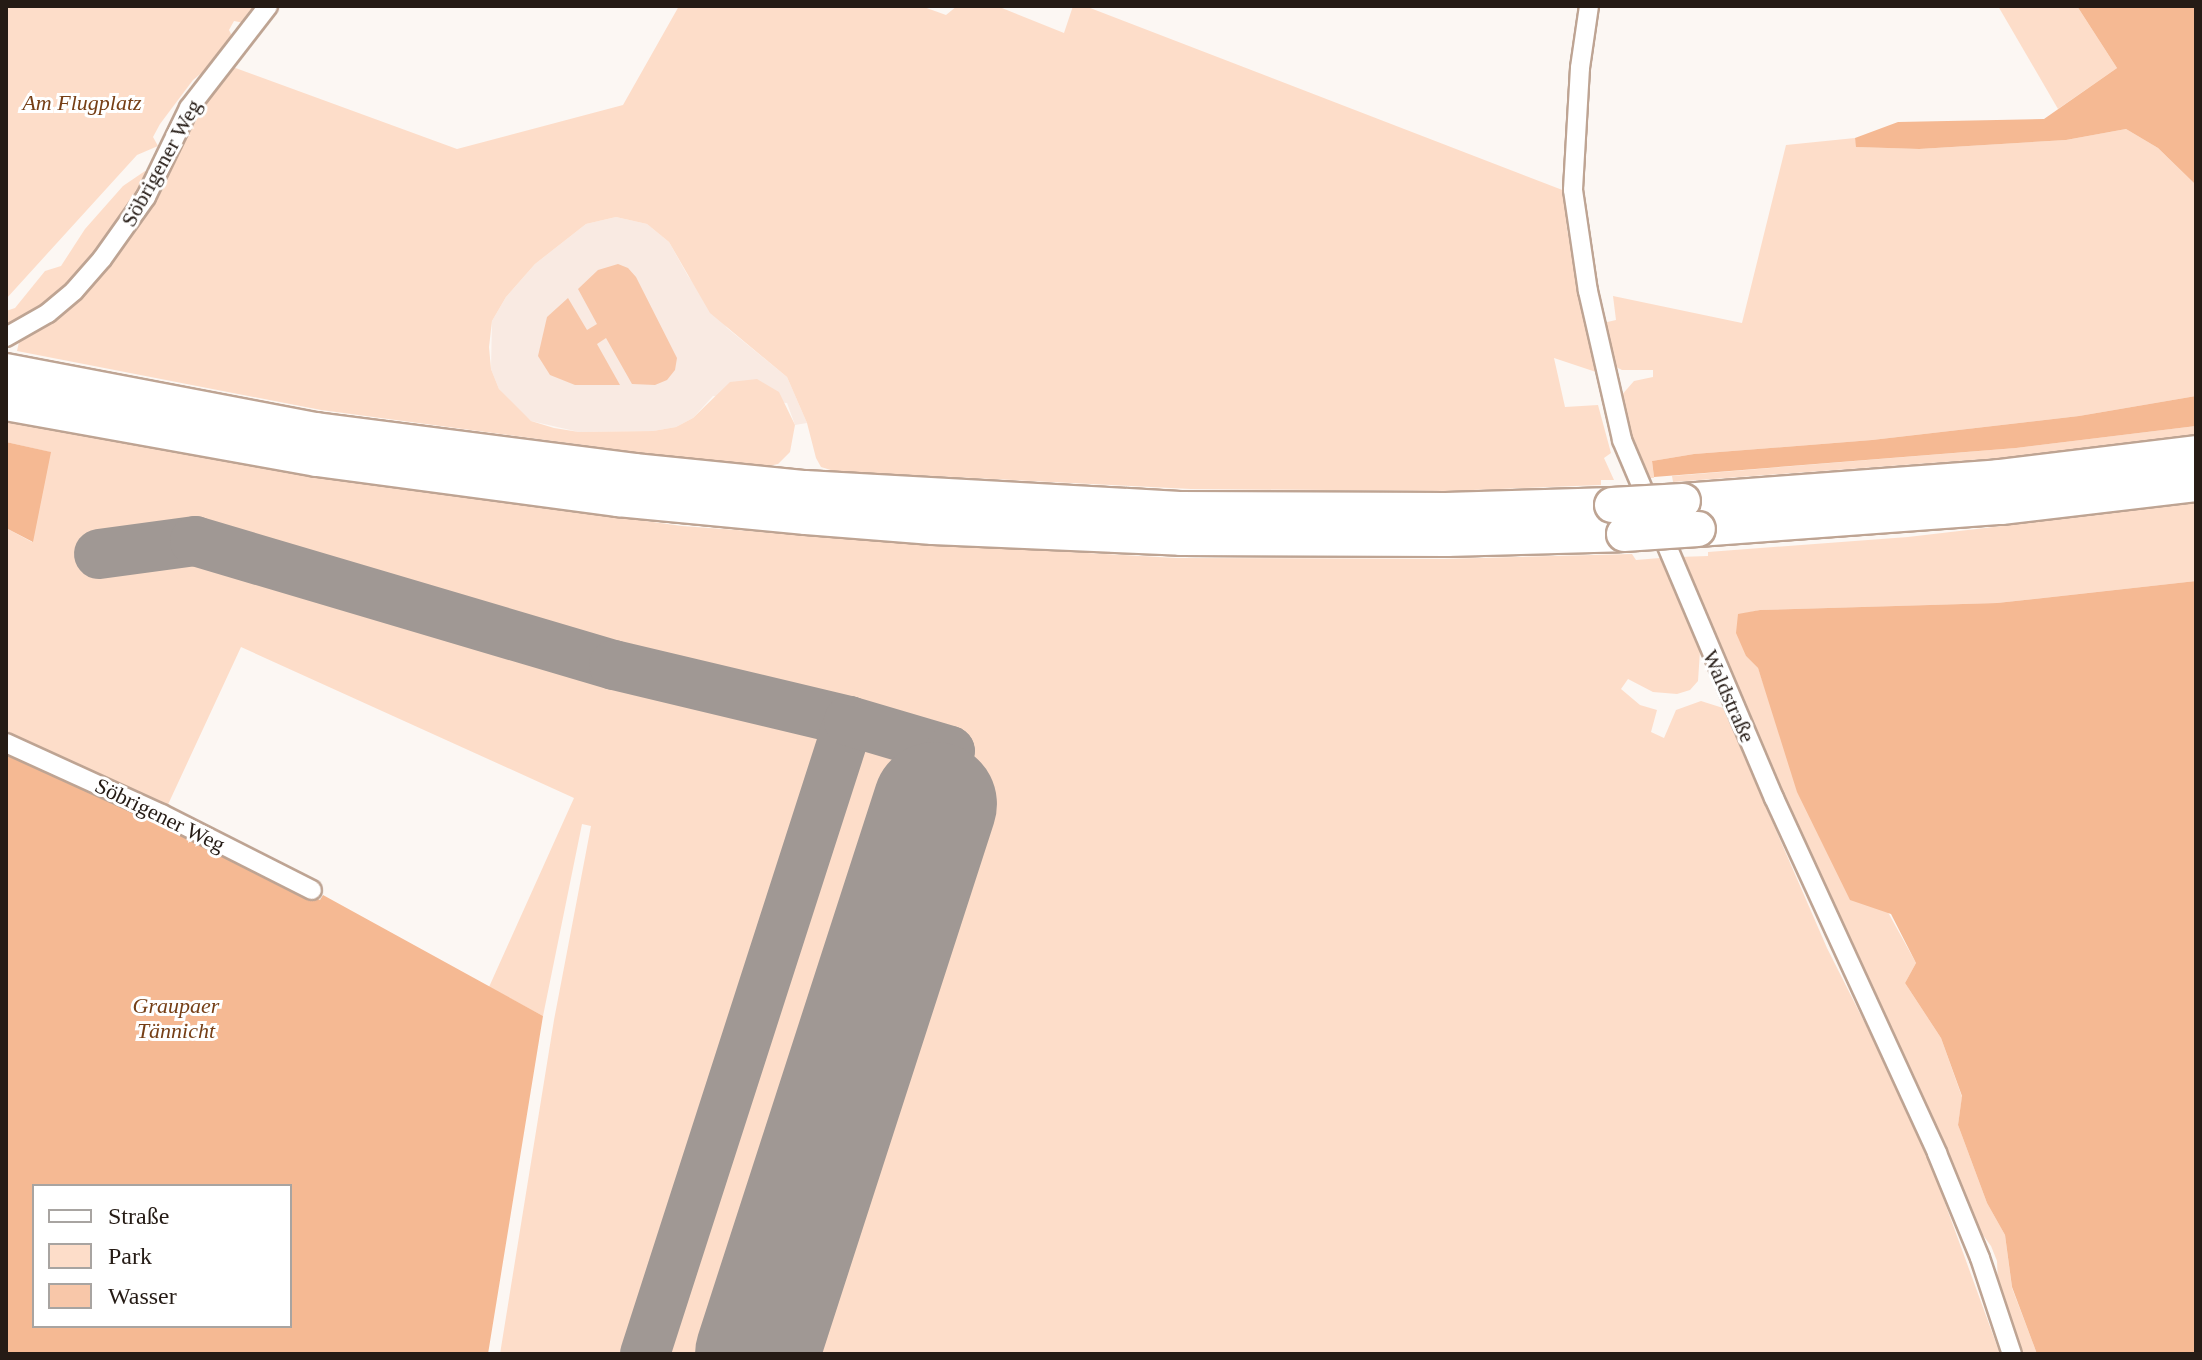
<!DOCTYPE html>
<html>
<head>
<meta charset="utf-8">
<style>
  body { margin:0 }
  #map { position:relative; width:2202px; height:1360px; overflow:hidden; background:#fcf7f3; font-family:Georgia,serif }
  div>[style] { position:absolute }
  .built>* { inset:0; background:#f9eae2 }
  .green>* { inset:0; background:#fdddc9 }
  .forest>* { inset:0; background:#f5b993 }
  .water>* { inset:0; background:#f8c7a9 }
  .taxiway>* { height:50px; margin:-25px; padding:0 25px; transform-origin:25px; border-radius:25px; background:#a09894 }
  .runway>* { height:124px; margin:-62px; padding:0 62px; transform-origin:62px; border-radius:62px; background:#a09894 }
  .roads { filter:drop-shadow(2px 0 #bea493) drop-shadow(-2px 0 #bea493) drop-shadow(0 2px #bea493) drop-shadow(0 -2px #bea493) }
  .street>* { height:18px; margin:-9px; padding:0 9px; transform-origin:9px; border-radius:9px; background:#fff }
  .highway>* { height:34px; margin:-17px; padding:0 17px; transform-origin:17px; border-radius:17px; background:#fff }
  .bridges { filter:drop-shadow(2px 0 #bea493) drop-shadow(-2px 0 #bea493) drop-shadow(0 2px #bea493) drop-shadow(0 -2px #bea493) }
  .highway-bridge>* { height:34px; margin:-17px; padding:0 17px; transform-origin:17px; border-radius:17px; background:#fff }
  span { translate:-50% -50%; white-space:nowrap; text-align:center; line-height:1.15; -webkit-text-stroke:6px #fff; paint-order:stroke }
  .park-label { font-size:22px; color:#763f16; font-style:italic }
  .street-label { font-size:22px; color:#251b15 }
  .frame { position:absolute; inset:0; border:8px solid #251b15; pointer-events:none }
  .legend { position:absolute; left:32px; top:1184px; width:260px; height:144px; box-sizing:border-box; background:#fff; border:2px solid #a8a4a1; margin:0; padding:10px 14px; list-style:none; font-size:24px; color:#251b15 }
  .legend li { display:flex; align-items:center; gap:16px; height:40px }
  .legend b { width:40px; border:2px solid #a8a4a1 }
</style>
</head>
<body>
<div id="map">
  <div class="built">
    <div style="clip-path:polygon(616px 217px,647px 224px,669px 242px,688px 276px,727px 328px,787px 377px,807px 423px,795px 425px,787px 403px,713px 396px,693px 418px,676px 427px,653px 431px,579px 432px,531px 421px,512px 405px,499px 389px,491px 369px,492px 321px,506px 297px,535px 264px,586px 224px)"></div>
  </div>
  <div class="green">
    <div style="clip-path:polygon(6px 6px,259px 6px,244px 23px,234px 21px,229px 30px,233px 38px,215px 62px,193px 80px,160px 124px,153px 137px,158px 146px,137px 155px,6px 299px)"></div>
    <div style="clip-path:polygon(679px 6px,921px 6px,946px 15px,957px 6px,997px 6px,1064px 33px,1073px 6px,1085px 6px,1565px 191px,1567px 229px,1596px 372px,1554px 358px,1565px 407px,1598px 405px,1611px 453px,1604px 458px,1614px 480px,1601px 480px,1601px 485px,1446px 491px,1191px 489px,834px 471px,821px 467px,816px 458px,807px 423px,787px 377px,710px 313px,669px 242px,647px 224px,616px 217px,586px 224px,535px 264px,506px 297px,492px 321px,489px 347px,491px 369px,499px 389px,531px 421px,554px 428px,579px 432px,653px 431px,676px 427px,693px 418px,730px 382px,757px 379px,779px 392px,795px 425px,790px 452px,778px 464px,764px 467px,688px 459px,321px 410px,17px 351px,19px 342px,52px 323px,50px 320px,107px 264px,132px 232px,197px 111px,230px 66px,457px 149px,623px 105px)"></div>
    <div style="clip-path:polygon(1998px 6px,2077px 6px,2117px 68px,2058px 109px)"></div>
    <div style="clip-path:polygon(2126px 129px,2158px 148px,2196px 185px,2196px 396px,2079px 416px,1872px 440px,1694px 454px,1652px 461px,1654px 478px,1644px 478px,1620px 397px,1634px 381px,1653px 377px,1653px 370px,1622px 370px,1612px 365px,1603px 323px,1616px 320px,1613px 296px,1742px 323px,1786px 145px,1855px 138px,1857px 147px,1919px 149px,2066px 140px)"></div>
    <div style="clip-path:polygon(145px 171px,150px 176px,121px 224px,70px 284px,44px 307px,6px 326px,6px 311px,15px 308px,45px 271px,61px 266px,85px 229px,123px 186px)"></div>
    <div style="clip-path:polygon(6px 419px,303px 474px,682px 526px,926px 544px,1176px 558px,1444px 559px,1632px 554px,1636px 560px,1660px 558px,1700px 651px,1698px 681px,1690px 690px,1677px 694px,1653px 692px,1628px 679px,1621px 689px,1640px 705px,1657px 710px,1651px 732px,1664px 738px,1676px 710px,1701px 701px,1723px 708px,1827px 948px,1889px 1071px,1930px 1162px,2000px 1354px,500px 1354px,554px 1020px,591px 826px,582px 824px,543px 1016px,489px 987px,574px 798px,241px 647px,165px 811px,6px 737px,6px 528px,32px 542px,50px 452px,6px 442px)"></div>
    <div style="clip-path:polygon(2196px 426px,2196px 436px,1999px 458px,1673px 482px,1672px 476px,2016px 448px)"></div>
    <div style="clip-path:polygon(2196px 503px,2196px 581px,1997px 603px,1760px 610px,1738px 615px,1746px 656px,1758px 668px,1766px 691px,1916px 963px,1905px 983px,1941px 1038px,1962px 1097px,1958px 1125px,1987px 1203px,2005px 1235px,2012px 1288px,2037px 1354px,2020px 1354px,1998px 1285px,1997px 1261px,1991px 1246px,1974px 1223px,1678px 557px,1708px 556px,1708px 552px,1908px 537px)"></div>
  </div>
  <div class="forest">
    <div style="clip-path:polygon(2077px 6px,2196px 6px,2196px 185px,2158px 148px,2126px 129px,2066px 140px,1919px 149px,1856px 147px,1855px 138px,1898px 122px,2044px 119px,2117px 68px)"></div>
    <div style="clip-path:polygon(2196px 396px,2196px 426px,2016px 448px,1654px 477px,1652px 461px,1694px 454px,1872px 440px,2079px 416px)"></div>
    <div style="clip-path:polygon(6px 442px,51px 452px,33px 542px,6px 528px)"></div>
    <div style="clip-path:polygon(2196px 581px,2196px 1354px,2037px 1354px,2012px 1287px,2005px 1235px,1987px 1203px,1958px 1125px,1962px 1096px,1941px 1038px,1905px 983px,1916px 963px,1891px 914px,1850px 900px,1797px 792px,1758px 668px,1746px 656px,1736px 633px,1738px 614px,1760px 610px,1997px 603px)"></div>
    <div style="clip-path:polygon(evenodd,6px 750px,161px 820px,320px 900px,323px 895px,543px 1016px,488px 1354px,6px 1354px,6px 750px,34px 1186px,290px 1186px,290px 1326px,34px 1326px,34px 1186px)"></div>
  </div>
  <div class="water">
    <div style="clip-path:polygon(618px 264px,628px 268px,636px 277px,677px 358px,675px 370px,667px 380px,655px 385px,632px 384px,606px 338px,597px 344px,620px 385px,575px 385px,550px 375px,538px 356px,547px 317px,568px 298px,587px 330px,597px 324px,578px 289px,598px 270px)"></div>
  </div>
  <div class="taxiway">
    <div style="left:99px;top:554px;width:97px;rotate:-7.7deg"></div>
    <div style="left:195px;top:541px;width:437px;rotate:16.5deg"></div>
    <div style="left:614px;top:665px;width:242px;rotate:13.4deg"></div>
    <div style="left:645px;top:1354px;width:665px;rotate:-72.14deg"></div>
    <div style="left:849px;top:721px;width:105px;rotate:16.5deg"></div>
    <div style="left:950px;top:751px;width:55px;rotate:105.8deg"></div>
  </div>
  <div class="runway">
    <div style="left:757px;top:1354px;width:578px;rotate:-72.07deg"></div>
  </div>
  <div class="roads">
    <div class="street">
      <div style="left:1589px;top:6px;width:63px;rotate:98.3deg"></div>
      <div style="left:1580px;top:68px;width:122px;rotate:93.3deg"></div>
      <div style="left:1573px;top:190px;width:102px;rotate:81.6deg"></div>
      <div style="left:1588px;top:291px;width:153px;rotate:77.1deg"></div>
      <div style="left:1622px;top:440px;width:389px;rotate:67deg"></div>
      <div style="left:1774px;top:798px;width:391px;rotate:65.3deg"></div>
      <div style="left:1937px;top:1153px;width:113px;rotate:67.7deg"></div>
      <div style="left:1980px;top:1258px;width:101px;rotate:71.6deg"></div>
      <div style="left:6px;top:337px;width:48px;rotate:-29.7deg"></div>
      <div style="left:48px;top:313px;width:34px;rotate:-40deg"></div>
      <div style="left:74px;top:291px;width:43px;rotate:-48.8deg"></div>
      <div style="left:102px;top:259px;width:76px;rotate:-54.6deg"></div>
      <div style="left:146px;top:197px;width:99px;rotate:-64.2deg"></div>
      <div style="left:189px;top:108px;width:129px;rotate:-52.2deg"></div>
      <div style="left:6px;top:743px;width:171px;rotate:24.5deg"></div>
      <div style="left:162px;top:814px;width:168px;rotate:26.9deg"></div>
    </div>
    <div class="highway">
      <div style="left:6px;top:371px;width:316px;rotate:10.8deg"></div>
      <div style="left:316px;top:430px;width:321px;rotate:7.3deg"></div>
      <div style="left:634px;top:471px;width:172px;rotate:5.7deg"></div>
      <div style="left:805px;top:488px;width:375px;rotate:3.2deg"></div>
      <div style="left:1179px;top:509px;width:267px;rotate:0.2deg"></div>
      <div style="left:1446px;top:510px;width:166px;rotate:-1.7deg"></div>
      <div style="left:6px;top:403px;width:316px;rotate:10.2deg"></div>
      <div style="left:317px;top:459px;width:304px;rotate:7.6deg"></div>
      <div style="left:618px;top:499px;width:189px;rotate:5.5deg"></div>
      <div style="left:806px;top:517px;width:127px;rotate:4.5deg"></div>
      <div style="left:933px;top:527px;width:248px;rotate:2.5deg"></div>
      <div style="left:1181px;top:538px;width:266px;rotate:0.2deg"></div>
      <div style="left:1447px;top:539px;width:177px;rotate:-1.6deg"></div>
      <div style="left:1683px;top:501px;width:317px;rotate:-4.3deg"></div>
      <div style="left:1999px;top:477px;width:198px;rotate:-6.9deg"></div>
      <div style="left:1698px;top:529px;width:304px;rotate:-4.2deg"></div>
      <div style="left:2001px;top:507px;width:196px;rotate:-6.7deg"></div>
    </div>
  </div>
  <div class="bridges">
    <div class="highway-bridge">
      <div style="left:1612px;top:505px;width:71px;rotate:-3.2deg"></div>
      <div style="left:1624px;top:534px;width:74px;rotate:-3.9deg"></div>
    </div>
  </div>
  <div class="park-label">
    <span style="left:82px;top:103px">Am Flugplatz</span>
    <span style="left:176px;top:1018px">Graupaer<br>Tännicht</span>
  </div>
  <div class="street-label">
    <span style="left:161px;top:163px;rotate:-61deg">Söbrigener Weg</span>
    <span style="left:1729px;top:696px;rotate:66deg">Waldstraße</span>
    <span style="left:160px;top:815px;rotate:26deg">Söbrigener Weg</span>
  </div>
  <div class="frame"></div>
  <ul class="legend">
  <li><b style="height:10px;background:#fff"></b>Straße</li>
  <li><b style="height:22px;background:#fdddc9"></b>Park</li>
  <li><b style="height:22px;background:#f8c7a9"></b>Wasser</li>
  </ul>
</div>
</body>
</html>
